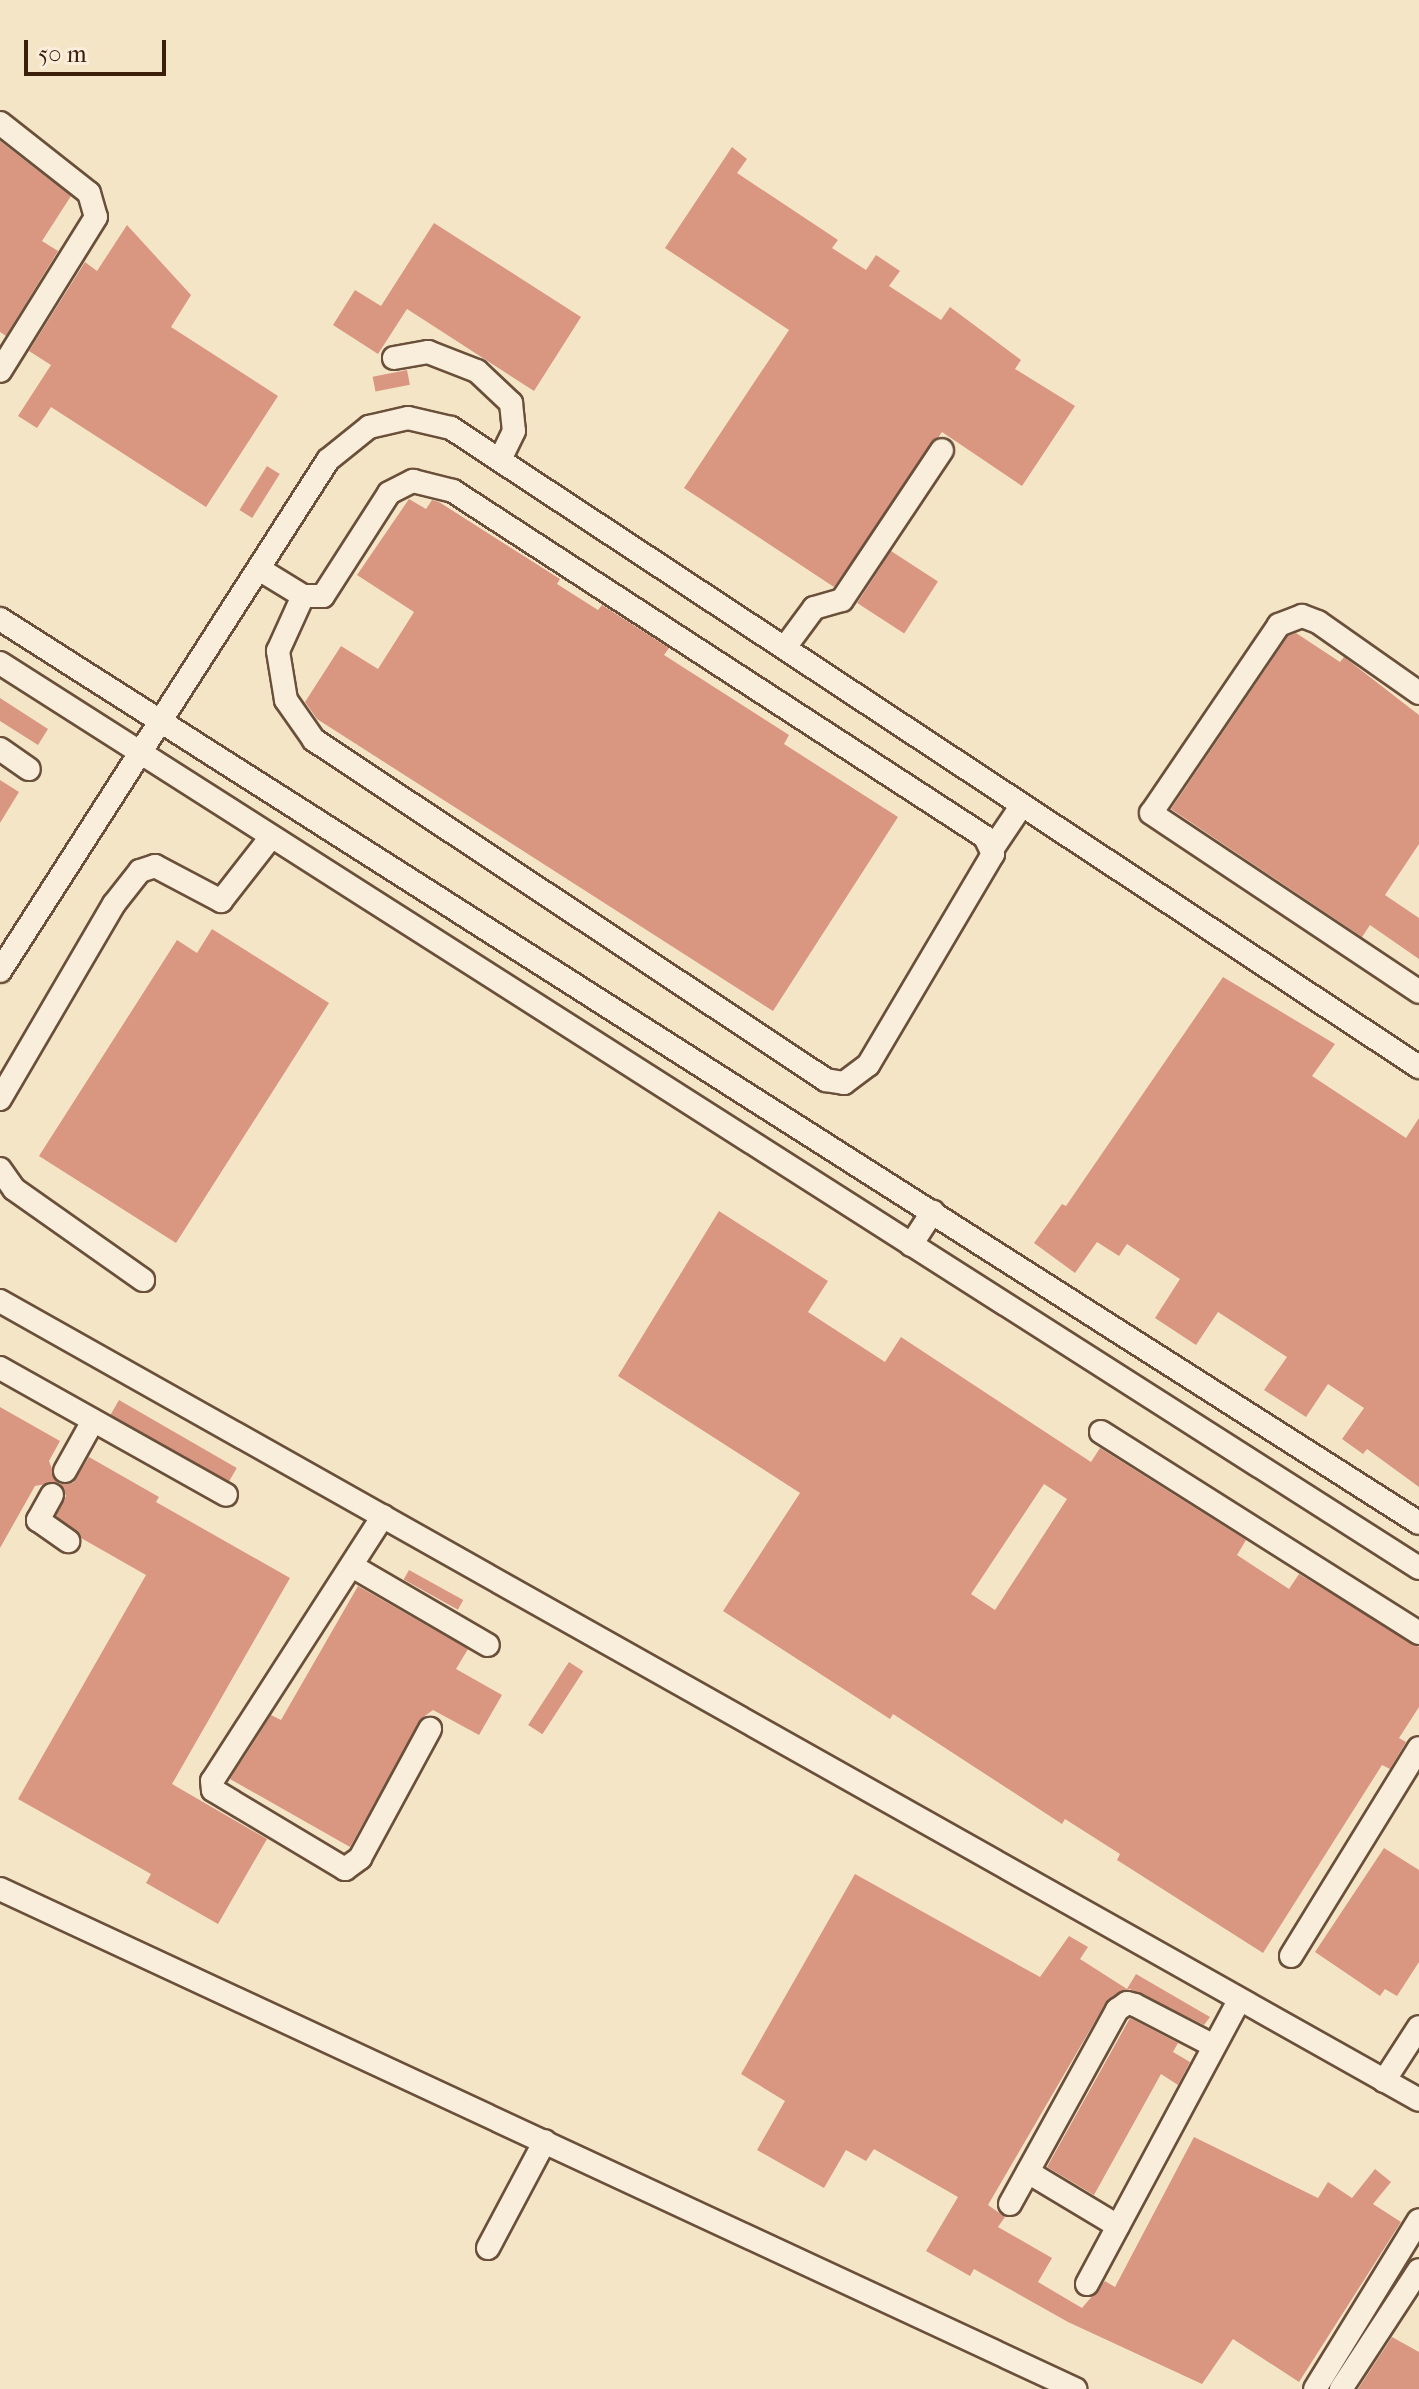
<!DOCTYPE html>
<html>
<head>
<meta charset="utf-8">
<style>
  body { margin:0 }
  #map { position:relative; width:1419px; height:2389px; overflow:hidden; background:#f5e5c7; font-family:"IM FELL French Canon",serif }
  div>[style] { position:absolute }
  .building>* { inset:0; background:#d99782; transform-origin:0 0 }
  .roads { filter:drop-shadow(2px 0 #6a503a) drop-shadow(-2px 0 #6a503a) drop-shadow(0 2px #6a503a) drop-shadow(0 -2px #6a503a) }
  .minor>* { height:22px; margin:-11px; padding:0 11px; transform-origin:11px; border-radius:11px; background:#f8eedb }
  span { translate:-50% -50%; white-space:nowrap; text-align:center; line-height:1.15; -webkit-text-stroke:6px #f8eedb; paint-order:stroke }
  .scale { position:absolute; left:24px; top:40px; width:142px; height:36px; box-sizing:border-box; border:4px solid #3b1f0b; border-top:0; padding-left:10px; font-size:24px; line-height:28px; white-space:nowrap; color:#3b1f0b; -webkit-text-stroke:6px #f8eedb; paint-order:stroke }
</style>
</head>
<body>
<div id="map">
  <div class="building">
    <div style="clip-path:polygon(0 141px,71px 196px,42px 241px,58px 251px,6px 336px,0 332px)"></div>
    <div style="clip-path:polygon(732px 147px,747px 159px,737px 173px,838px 240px,832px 248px,866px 270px,876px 255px,900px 271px,889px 286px,941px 320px,950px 307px,1021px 360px,1015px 369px,1075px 406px,1022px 486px,942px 432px,834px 587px,684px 488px,789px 330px,665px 248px)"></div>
    <div style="clip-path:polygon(434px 223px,581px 317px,534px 391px,407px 309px,378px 354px,333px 325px,355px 290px,381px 306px)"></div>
    <div style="clip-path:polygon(127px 225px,191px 295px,171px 327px,278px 396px,206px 507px,51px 407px,37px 428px,18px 416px,51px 365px,29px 351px,85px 262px,97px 271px)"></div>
    <div style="left:407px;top:370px;width:15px;height:35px;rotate:79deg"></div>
    <div style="left:267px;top:466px;width:15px;height:52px;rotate:32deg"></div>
    <div style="clip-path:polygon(409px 499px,426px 509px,432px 500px,439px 502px,560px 579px,557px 584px,598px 610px,602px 605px,669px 648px,664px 655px,789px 735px,784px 744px,898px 817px,773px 1011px,317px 719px,305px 702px,341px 646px,378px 669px,414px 612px,357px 575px)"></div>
    <div style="left:891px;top:551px;width:56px;height:62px;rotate:33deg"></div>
    <div style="clip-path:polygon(1296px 633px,1340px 662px,1344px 657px,1419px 715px,1419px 844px,1385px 895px,1419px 918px,1419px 959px,1370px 925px,1362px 937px,1171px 809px,1288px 636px)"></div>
    <div style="clip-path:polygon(0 698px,48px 729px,38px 745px,0 721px)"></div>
    <div style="clip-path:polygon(0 780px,19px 792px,0 823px)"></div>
    <div style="clip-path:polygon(212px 929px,329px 1003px,176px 1243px,39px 1156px,177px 940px,197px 953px)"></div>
    <div style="clip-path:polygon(1223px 977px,1335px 1044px,1312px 1076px,1406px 1138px,1419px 1118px,1419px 1487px,1367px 1449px,1363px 1454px,1342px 1439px,1364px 1408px,1328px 1384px,1306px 1417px,1264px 1390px,1287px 1357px,1218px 1312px,1196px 1345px,1155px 1318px,1180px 1279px,1127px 1244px,1119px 1256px,1097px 1242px,1075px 1273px,1034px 1243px,1062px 1204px,1066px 1206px)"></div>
    <div style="clip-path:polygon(evenodd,719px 1211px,828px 1281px,808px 1312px,885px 1362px,901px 1337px,1091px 1462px,1100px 1448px,1246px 1540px,1237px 1555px,1289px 1589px,1299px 1574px,1419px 1647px,1419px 1707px,1399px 1738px,1406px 1742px,1390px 1769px,1382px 1765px,1263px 1953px,1117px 1860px,1120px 1854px,1065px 1819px,1062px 1824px,893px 1714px,890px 1719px,723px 1611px,800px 1493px,618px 1376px,719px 1211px,1044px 1484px,1067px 1499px,995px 1610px,971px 1594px,1044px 1484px)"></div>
    <div style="left:119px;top:1400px;width:136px;height:17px;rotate:30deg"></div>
    <div style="clip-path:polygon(0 1407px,60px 1441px,49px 1461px,57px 1482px,35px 1486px,0 1548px)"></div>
    <div style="clip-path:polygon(89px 1457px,159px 1497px,156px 1502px,290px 1578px,172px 1784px,267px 1839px,218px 1924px,146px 1883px,151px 1874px,18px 1799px,146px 1575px,81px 1538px,56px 1516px,66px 1496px,60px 1484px,73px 1483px)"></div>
    <div style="left:409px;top:1570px;width:62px;height:11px;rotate:29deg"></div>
    <div style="clip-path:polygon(358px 1586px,468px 1649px,456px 1669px,502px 1695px,479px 1735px,433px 1710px,422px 1718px,350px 1847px,230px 1779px,271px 1715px,281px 1720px)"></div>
    <div style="left:569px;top:1662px;width:17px;height:75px;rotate:33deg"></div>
    <div style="clip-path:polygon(1384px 1848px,1419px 1870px,1419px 1962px,1397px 1996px,1385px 1989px,1380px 1996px,1315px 1952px)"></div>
    <div style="clip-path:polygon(855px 1874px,1040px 1977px,1069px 1936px,1088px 1947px,1080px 1959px,1127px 1989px,1136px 1974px,1210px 2017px,1204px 2025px,1130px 1989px,1108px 1999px,988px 2205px,1005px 2217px,998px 2227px,1052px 2258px,1038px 2282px,1082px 2308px,1105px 2281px,1115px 2287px,1194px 2137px,1318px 2198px,1328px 2182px,1352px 2198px,1375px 2169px,1391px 2182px,1373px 2204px,1401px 2222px,1299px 2382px,1233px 2339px,1202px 2384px,1068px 2322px,974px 2269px,970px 2276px,926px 2251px,958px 2197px,874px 2149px,866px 2161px,846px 2150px,824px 2188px,757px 2150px,785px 2101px,741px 2074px)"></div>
    <div style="clip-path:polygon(1130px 2018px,1178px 2043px,1173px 2052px,1190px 2062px,1178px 2085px,1161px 2074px,1094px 2195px,1047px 2167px)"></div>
    <div style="clip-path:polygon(1392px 2337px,1419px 2352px,1419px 2389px,1358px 2389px)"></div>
  </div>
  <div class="roads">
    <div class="minor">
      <div style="left:0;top:123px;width:113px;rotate:38.2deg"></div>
      <div style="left:89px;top:193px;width:25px;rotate:74deg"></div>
      <div style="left:96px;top:217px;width:181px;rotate:121.9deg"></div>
      <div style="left:394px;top:358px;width:35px;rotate:-10deg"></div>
      <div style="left:428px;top:352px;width:53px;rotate:21.2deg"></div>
      <div style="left:477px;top:371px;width:47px;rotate:43.3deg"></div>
      <div style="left:511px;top:403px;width:28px;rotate:84deg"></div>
      <div style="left:514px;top:431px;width:32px;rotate:116deg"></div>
      <div style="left:259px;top:569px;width:52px;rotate:31.5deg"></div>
      <div style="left:303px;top:596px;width:20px"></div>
      <div style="left:323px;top:596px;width:122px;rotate:-57.3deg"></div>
      <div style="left:389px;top:493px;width:27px;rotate:-27deg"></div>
      <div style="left:413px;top:481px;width:41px;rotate:14deg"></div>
      <div style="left:453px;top:491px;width:635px;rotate:33.04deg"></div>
      <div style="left:985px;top:837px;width:19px;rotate:65deg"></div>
      <div style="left:993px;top:854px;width:245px;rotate:120.6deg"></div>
      <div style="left:868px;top:1065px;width:30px;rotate:143deg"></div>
      <div style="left:844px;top:1083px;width:18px;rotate:-171deg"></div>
      <div style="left:826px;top:1080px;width:615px;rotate:-146.41deg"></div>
      <div style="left:314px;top:740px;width:49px;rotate:-125deg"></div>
      <div style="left:286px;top:700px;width:50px;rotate:-99.3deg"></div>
      <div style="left:278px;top:651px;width:60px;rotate:-65.6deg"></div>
      <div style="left:0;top:619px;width:1682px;rotate:32.5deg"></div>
      <div style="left:786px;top:646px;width:47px;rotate:-53.6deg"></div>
      <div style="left:814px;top:608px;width:29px;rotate:-16deg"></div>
      <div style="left:842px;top:600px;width:180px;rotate:-56.3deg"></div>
      <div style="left:0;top:663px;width:1683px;rotate:32.53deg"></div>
      <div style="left:1419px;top:693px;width:123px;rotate:-144.9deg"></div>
      <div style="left:1318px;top:622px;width:17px;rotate:-159deg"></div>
      <div style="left:1302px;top:616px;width:25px;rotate:159deg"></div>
      <div style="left:1279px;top:625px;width:227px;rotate:124.2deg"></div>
      <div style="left:1151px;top:813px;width:322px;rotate:33.7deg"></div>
      <div style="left:0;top:749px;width:35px;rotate:35deg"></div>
      <div style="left:993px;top:848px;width:48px;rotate:-56deg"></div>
      <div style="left:0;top:971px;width:607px;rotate:-57.3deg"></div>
      <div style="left:328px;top:460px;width:53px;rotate:-38.8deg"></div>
      <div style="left:369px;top:427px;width:40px;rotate:-13deg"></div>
      <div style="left:408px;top:418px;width:44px;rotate:13.1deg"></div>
      <div style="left:451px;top:428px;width:1160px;rotate:33.43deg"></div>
      <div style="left:0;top:1099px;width:226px;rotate:-59.7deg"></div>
      <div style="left:114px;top:904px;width:42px;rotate:-51.8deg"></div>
      <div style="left:140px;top:871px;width:16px;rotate:-18deg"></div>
      <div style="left:155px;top:866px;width:75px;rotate:27.9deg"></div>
      <div style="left:221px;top:901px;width:81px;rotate:-52deg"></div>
      <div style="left:0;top:1169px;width:24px;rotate:55deg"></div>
      <div style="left:14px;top:1189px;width:158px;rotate:35.2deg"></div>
      <div style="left:911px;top:1245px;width:40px;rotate:-57.1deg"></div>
      <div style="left:0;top:1301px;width:1628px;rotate:29.38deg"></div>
      <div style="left:0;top:1368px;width:259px;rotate:29.3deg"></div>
      <div style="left:1101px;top:1432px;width:376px;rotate:32.3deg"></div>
      <div style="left:65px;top:1471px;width:57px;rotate:-60.8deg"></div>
      <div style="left:52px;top:1495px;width:29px;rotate:119deg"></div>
      <div style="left:38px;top:1520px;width:37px;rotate:35deg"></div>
      <div style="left:383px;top:1516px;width:315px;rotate:122.8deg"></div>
      <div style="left:212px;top:1781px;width:9px;rotate:84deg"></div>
      <div style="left:213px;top:1790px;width:154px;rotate:30.9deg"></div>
      <div style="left:345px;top:1869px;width:19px;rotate:-36deg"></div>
      <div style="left:360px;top:1858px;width:147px;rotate:-61.5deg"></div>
      <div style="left:352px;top:1566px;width:157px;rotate:30.2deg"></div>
      <div style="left:0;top:1889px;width:1186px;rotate:24.94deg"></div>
      <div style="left:1291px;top:1956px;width:244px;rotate:-58.4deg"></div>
      <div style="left:1384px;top:2081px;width:64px;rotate:-57.1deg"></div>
      <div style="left:1028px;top:2172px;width:105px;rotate:31deg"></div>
      <div style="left:1010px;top:2204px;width:222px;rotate:-61.1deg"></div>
      <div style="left:1117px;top:2010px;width:12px;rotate:-35deg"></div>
      <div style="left:1127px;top:2003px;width:8px;rotate:14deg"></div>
      <div style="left:1135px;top:2005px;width:89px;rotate:27.4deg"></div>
      <div style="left:488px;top:2248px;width:121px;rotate:-62deg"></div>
      <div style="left:1087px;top:2284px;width:322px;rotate:-61.8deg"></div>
      <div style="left:1315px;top:2389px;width:198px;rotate:-58.4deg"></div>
      <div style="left:1341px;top:2389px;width:142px;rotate:-56.8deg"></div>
    </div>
  </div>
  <div class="scale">50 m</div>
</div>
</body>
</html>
